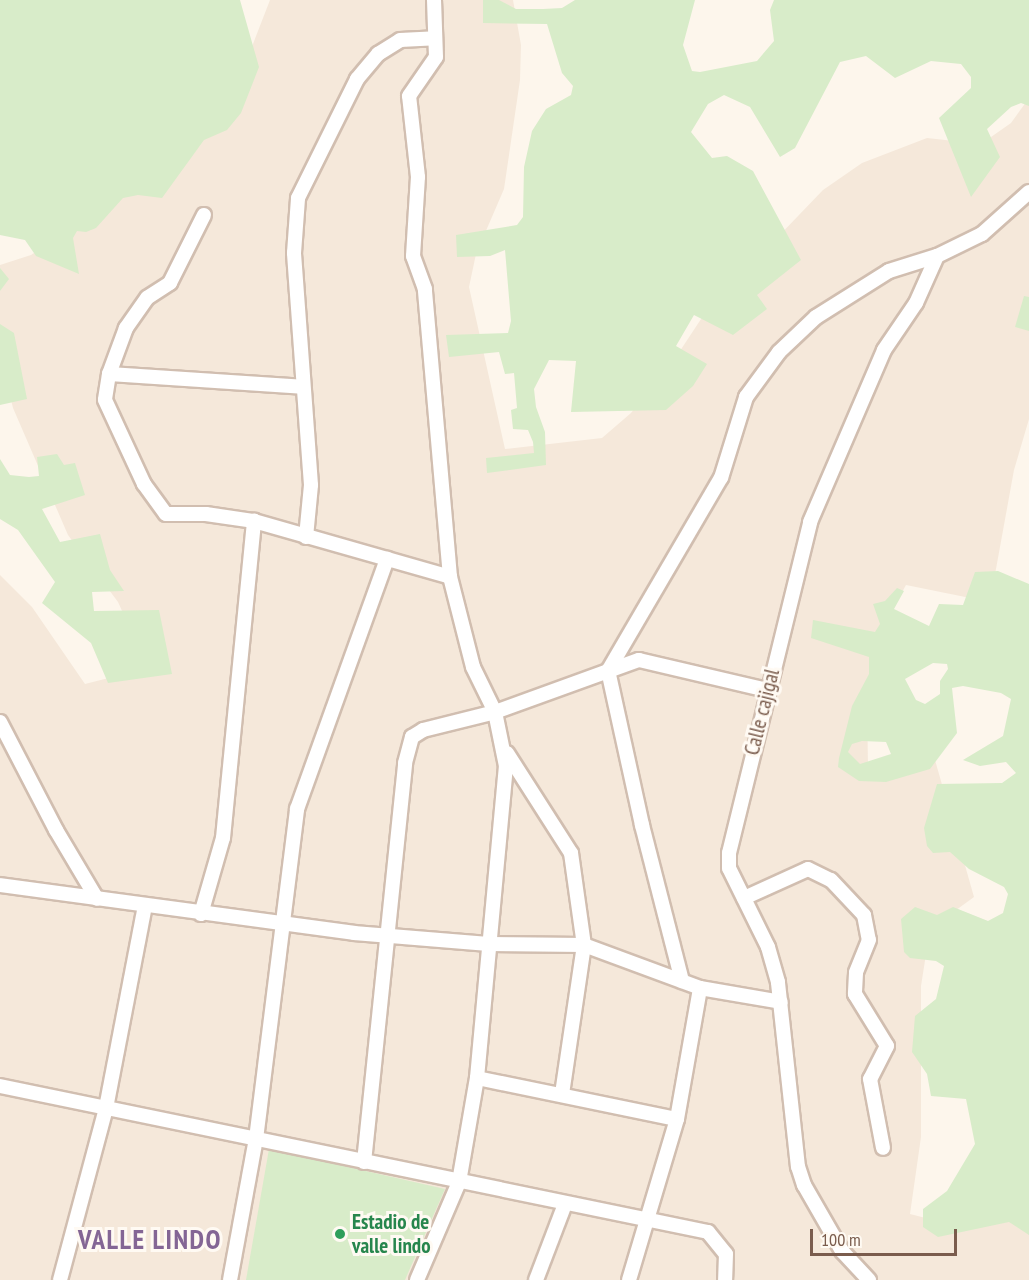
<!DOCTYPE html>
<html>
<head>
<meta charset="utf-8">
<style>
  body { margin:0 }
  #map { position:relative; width:1029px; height:1280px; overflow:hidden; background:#fdf6ec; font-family:"PT Sans Narrow",sans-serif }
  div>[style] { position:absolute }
  .residential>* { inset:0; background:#f5e8da }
  .green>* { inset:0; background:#d8ecc9 }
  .roads { filter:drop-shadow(2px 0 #d1beb0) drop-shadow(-2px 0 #d1beb0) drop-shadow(0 2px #d1beb0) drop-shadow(0 -2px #d1beb0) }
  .minor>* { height:14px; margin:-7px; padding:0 7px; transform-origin:7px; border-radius:7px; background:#fff }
  .dots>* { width:16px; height:16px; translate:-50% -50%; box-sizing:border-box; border:3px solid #fffaf3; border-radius:50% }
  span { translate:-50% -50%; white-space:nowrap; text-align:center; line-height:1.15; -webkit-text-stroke:6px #fffaf3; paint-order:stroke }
  .street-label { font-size:21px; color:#7a5c4d }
  .leisure-label { font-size:21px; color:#27864d; font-weight:700 }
  .left { translate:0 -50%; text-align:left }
  .district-label { font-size:27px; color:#846695; font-weight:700; letter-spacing:1.5px }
  .scale { position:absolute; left:810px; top:1229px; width:147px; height:27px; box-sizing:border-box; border:3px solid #7a5c4d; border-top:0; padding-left:8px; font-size:18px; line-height:21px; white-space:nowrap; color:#7a5c4d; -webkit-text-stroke:4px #fffaf3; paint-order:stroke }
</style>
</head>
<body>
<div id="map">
  <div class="residential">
    <div style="clip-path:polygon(270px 0,513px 0,521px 45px,520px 80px,504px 189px,476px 254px,469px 287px,505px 449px,602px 438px,631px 413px,672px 363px,705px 313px,823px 190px,862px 163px,927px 138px,981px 144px,1011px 123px,1029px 98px,1029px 419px,1014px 470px,990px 602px,906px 585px,895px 605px,867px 700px,868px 767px,933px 753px,974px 897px,930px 929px,921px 986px,921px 1137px,910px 1214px,949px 1224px,1009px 1219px,1029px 1225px,1029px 1280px,0 1280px,0 575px,32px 607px,85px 684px,136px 671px,133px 635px,118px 602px,68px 535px,13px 408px,0 356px,0 265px,31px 255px,149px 176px,234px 93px)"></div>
  </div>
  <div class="green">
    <div style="clip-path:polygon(0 0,240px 0,259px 67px,241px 113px,227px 130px,204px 140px,162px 198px,138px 195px,123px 198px,96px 228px,86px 232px,77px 231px,73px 238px,79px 274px,36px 256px,25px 240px,0 235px)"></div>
    <div style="clip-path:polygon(483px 0,499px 0,516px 9px,543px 9px,562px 8px,575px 0,695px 0,683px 45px,692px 71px,700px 72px,757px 61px,774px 41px,770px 10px,774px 0,1029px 0,1029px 106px,1021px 103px,1011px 107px,987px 129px,1000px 157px,971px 197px,939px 118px,971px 88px,971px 77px,961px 64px,931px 61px,895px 78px,866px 56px,840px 62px,795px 148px,780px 157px,750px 107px,724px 95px,708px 104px,691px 132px,712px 158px,727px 156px,753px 171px,801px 260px,757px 295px,767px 309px,733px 335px,694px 315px,676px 346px,707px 364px,693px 386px,666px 410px,571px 412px,576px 361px,549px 360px,534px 389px,536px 407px,545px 432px,546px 465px,487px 473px,486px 458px,534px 453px,533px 442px,528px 430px,513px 429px,511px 410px,517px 408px,514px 373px,505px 374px,499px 352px,449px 357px,446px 335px,508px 333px,511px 321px,505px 250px,490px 256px,457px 257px,456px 235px,517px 225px,523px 217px,524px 167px,532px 131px,546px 109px,571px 95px,573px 86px,562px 73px,547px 24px,483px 23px)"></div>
    <div style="clip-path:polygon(0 268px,9px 279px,0 291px)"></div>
    <div style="clip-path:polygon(1024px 296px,1029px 297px,1029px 331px,1015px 327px)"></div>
    <div style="clip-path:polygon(0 324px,14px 333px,27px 399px,0 405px)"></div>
    <div style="clip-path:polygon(57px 454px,64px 465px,75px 463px,85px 495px,42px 509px,60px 542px,100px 534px,110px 570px,124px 591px,92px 592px,94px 611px,159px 610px,172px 674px,108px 683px,91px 643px,42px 603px,55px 582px,18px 530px,0 519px,0 459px,10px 475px,29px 477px,39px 476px,37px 457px)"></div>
    <div style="clip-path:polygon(evenodd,998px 571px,1029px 584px,1029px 1235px,1009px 1222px,938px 1237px,923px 1227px,923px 1209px,947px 1191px,975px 1144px,966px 1099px,931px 1096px,927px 1074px,912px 1052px,915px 1016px,936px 999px,944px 966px,936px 961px,910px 958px,904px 952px,901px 919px,915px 907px,937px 915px,953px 907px,988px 921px,1003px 913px,1008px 894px,1004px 887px,969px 869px,950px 852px,933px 853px,927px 846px,924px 828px,937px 784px,1002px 783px,1016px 773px,1006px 762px,980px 766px,963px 760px,1003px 736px,1011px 699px,1001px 693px,963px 686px,952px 688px,957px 733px,930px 769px,886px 782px,859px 781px,838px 767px,839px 758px,852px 706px,869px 674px,869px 657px,811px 638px,813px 620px,875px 632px,880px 624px,873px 604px,885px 601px,897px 588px,904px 591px,894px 609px,929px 626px,939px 604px,963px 605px,975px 572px,998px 571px,933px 663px,947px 664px,948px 669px,940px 681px,940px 694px,925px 704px,916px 700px,905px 679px,933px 663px,998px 571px,862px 741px,886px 742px,891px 754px,860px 764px,848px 752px,852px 744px,862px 741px)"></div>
    <div style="clip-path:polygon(269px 1149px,445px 1189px,405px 1280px,246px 1280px)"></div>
  </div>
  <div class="roads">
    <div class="minor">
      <div style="left:204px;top:215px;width:76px;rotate:116.6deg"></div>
      <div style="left:170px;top:283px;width:27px;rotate:147deg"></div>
      <div style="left:147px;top:298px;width:37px;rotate:125deg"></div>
      <div style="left:126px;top:328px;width:49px;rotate:110.3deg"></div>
      <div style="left:109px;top:374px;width:26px;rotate:99deg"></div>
      <div style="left:105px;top:400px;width:93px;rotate:65.1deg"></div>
      <div style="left:144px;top:484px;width:37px;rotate:54deg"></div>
      <div style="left:166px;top:514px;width:40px"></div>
      <div style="left:206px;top:514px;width:49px;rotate:8.3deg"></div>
      <div style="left:254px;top:521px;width:204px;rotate:15.9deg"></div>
      <div style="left:109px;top:374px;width:194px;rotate:3.8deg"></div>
      <div style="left:306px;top:537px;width:52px;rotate:-84.5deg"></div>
      <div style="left:311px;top:485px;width:233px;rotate:-94.2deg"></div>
      <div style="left:294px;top:253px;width:55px;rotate:-85.8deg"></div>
      <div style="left:298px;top:198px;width:133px;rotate:-63.6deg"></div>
      <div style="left:357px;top:79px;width:33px;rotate:-50deg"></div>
      <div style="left:378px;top:54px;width:26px;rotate:-32deg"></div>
      <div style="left:400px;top:40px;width:35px;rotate:-3deg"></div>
      <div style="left:0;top:722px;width:122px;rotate:62.6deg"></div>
      <div style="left:56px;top:830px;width:80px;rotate:59.3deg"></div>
      <div style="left:507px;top:753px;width:119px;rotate:57.4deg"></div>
      <div style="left:571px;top:853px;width:93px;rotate:82deg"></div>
      <div style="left:584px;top:945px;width:151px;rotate:98.4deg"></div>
      <div style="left:0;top:885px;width:357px;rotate:7.7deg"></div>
      <div style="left:354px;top:933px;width:135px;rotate:4.7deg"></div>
      <div style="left:489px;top:944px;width:95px;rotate:0.6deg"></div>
      <div style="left:584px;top:945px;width:124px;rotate:20.3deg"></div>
      <div style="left:700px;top:988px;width:82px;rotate:9.8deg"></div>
      <div style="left:744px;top:898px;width:70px;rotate:-24.4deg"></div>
      <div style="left:808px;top:869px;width:25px;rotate:26deg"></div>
      <div style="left:831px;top:880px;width:48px;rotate:46.7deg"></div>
      <div style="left:864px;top:915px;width:25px;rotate:79deg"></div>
      <div style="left:869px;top:940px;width:35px;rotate:112deg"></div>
      <div style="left:856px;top:973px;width:21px;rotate:93deg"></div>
      <div style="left:855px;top:994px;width:61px;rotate:58.4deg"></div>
      <div style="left:887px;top:1046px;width:37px;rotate:117deg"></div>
      <div style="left:870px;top:1079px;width:70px;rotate:79.3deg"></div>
      <div style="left:201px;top:914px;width:79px;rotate:-73.9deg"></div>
      <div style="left:223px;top:838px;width:319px;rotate:-84.4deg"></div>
      <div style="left:682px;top:981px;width:161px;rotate:-104.4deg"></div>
      <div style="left:642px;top:825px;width:158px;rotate:-102.4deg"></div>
      <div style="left:608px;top:671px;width:224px;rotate:-59.7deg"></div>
      <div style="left:721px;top:478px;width:85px;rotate:-72.8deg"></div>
      <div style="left:746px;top:397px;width:56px;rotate:-53.7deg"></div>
      <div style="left:779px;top:352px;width:51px;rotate:-43.4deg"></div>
      <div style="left:816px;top:317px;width:86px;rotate:-32.2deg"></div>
      <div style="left:889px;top:271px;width:50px;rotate:-17.4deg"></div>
      <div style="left:477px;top:1078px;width:204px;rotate:11.6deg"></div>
      <div style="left:0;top:1086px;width:723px;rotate:11.65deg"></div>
      <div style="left:708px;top:1232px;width:28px;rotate:51deg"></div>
      <div style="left:726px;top:1254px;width:26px;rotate:92deg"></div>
      <div style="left:364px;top:1162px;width:401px;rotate:-84.1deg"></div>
      <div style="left:405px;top:763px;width:27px;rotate:-75deg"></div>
      <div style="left:412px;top:737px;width:13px;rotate:-32deg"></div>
      <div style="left:423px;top:730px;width:74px;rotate:-14deg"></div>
      <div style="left:495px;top:712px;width:153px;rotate:-19.9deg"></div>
      <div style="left:639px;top:660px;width:131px;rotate:13.2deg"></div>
      <div style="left:60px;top:1280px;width:178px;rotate:-75deg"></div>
      <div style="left:106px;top:1108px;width:206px;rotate:-79.1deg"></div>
      <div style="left:230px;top:1280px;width:143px;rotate:-79.6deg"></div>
      <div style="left:256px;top:1139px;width:333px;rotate:-82.9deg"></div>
      <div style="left:297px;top:809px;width:266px;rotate:-70.2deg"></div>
      <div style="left:417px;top:1280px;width:107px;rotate:-66.8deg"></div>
      <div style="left:459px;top:1182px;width:106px;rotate:-80.2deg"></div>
      <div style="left:477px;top:1078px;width:313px;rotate:-84.7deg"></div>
      <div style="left:506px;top:766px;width:55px;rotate:-101.5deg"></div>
      <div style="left:495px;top:712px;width:50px;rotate:-116.1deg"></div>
      <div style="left:473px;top:667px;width:93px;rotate:-104.3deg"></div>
      <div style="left:450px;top:577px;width:289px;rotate:-95deg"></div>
      <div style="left:425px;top:289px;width:35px;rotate:-110deg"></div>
      <div style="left:413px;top:256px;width:79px;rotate:-86.4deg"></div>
      <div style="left:418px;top:177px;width:81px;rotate:-96.3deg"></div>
      <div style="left:409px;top:96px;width:47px;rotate:-55.3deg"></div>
      <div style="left:436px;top:57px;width:57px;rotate:-92deg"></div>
      <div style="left:536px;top:1280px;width:81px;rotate:-69.1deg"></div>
      <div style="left:629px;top:1280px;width:168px;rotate:-73.4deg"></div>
      <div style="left:677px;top:1119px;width:133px;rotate:-80deg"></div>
      <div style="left:869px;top:1280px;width:40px;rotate:-133deg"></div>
      <div style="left:842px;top:1251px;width:76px;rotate:-119.9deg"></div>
      <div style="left:804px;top:1185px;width:19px;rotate:-108deg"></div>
      <div style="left:798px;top:1167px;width:186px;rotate:-96.2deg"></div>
      <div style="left:778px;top:982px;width:36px;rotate:-106deg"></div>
      <div style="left:768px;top:947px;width:88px;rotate:-116.3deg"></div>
      <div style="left:729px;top:868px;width:15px;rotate:-90deg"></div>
      <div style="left:729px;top:853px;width:341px;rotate:-76.2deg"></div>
      <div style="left:810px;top:522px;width:187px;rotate:-66.7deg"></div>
      <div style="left:884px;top:350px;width:57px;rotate:-55.8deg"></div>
      <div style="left:916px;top:303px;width:51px;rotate:-65.9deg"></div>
      <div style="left:937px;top:256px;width:50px;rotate:-26.1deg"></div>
      <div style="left:982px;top:234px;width:63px;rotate:-41.8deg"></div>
    </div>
  </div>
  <div class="dots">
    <div style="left:340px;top:1234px;background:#2e9e5b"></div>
  </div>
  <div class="street-label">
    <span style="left:762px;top:712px;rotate:-76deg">Calle cajigal</span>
  </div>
  <div class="leisure-label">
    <span class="left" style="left:352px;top:1234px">Estadio de<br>valle lindo</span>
  </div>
  <div class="district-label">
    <span style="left:150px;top:1240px">VALLE LINDO</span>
  </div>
  <div class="scale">100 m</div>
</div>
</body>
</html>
